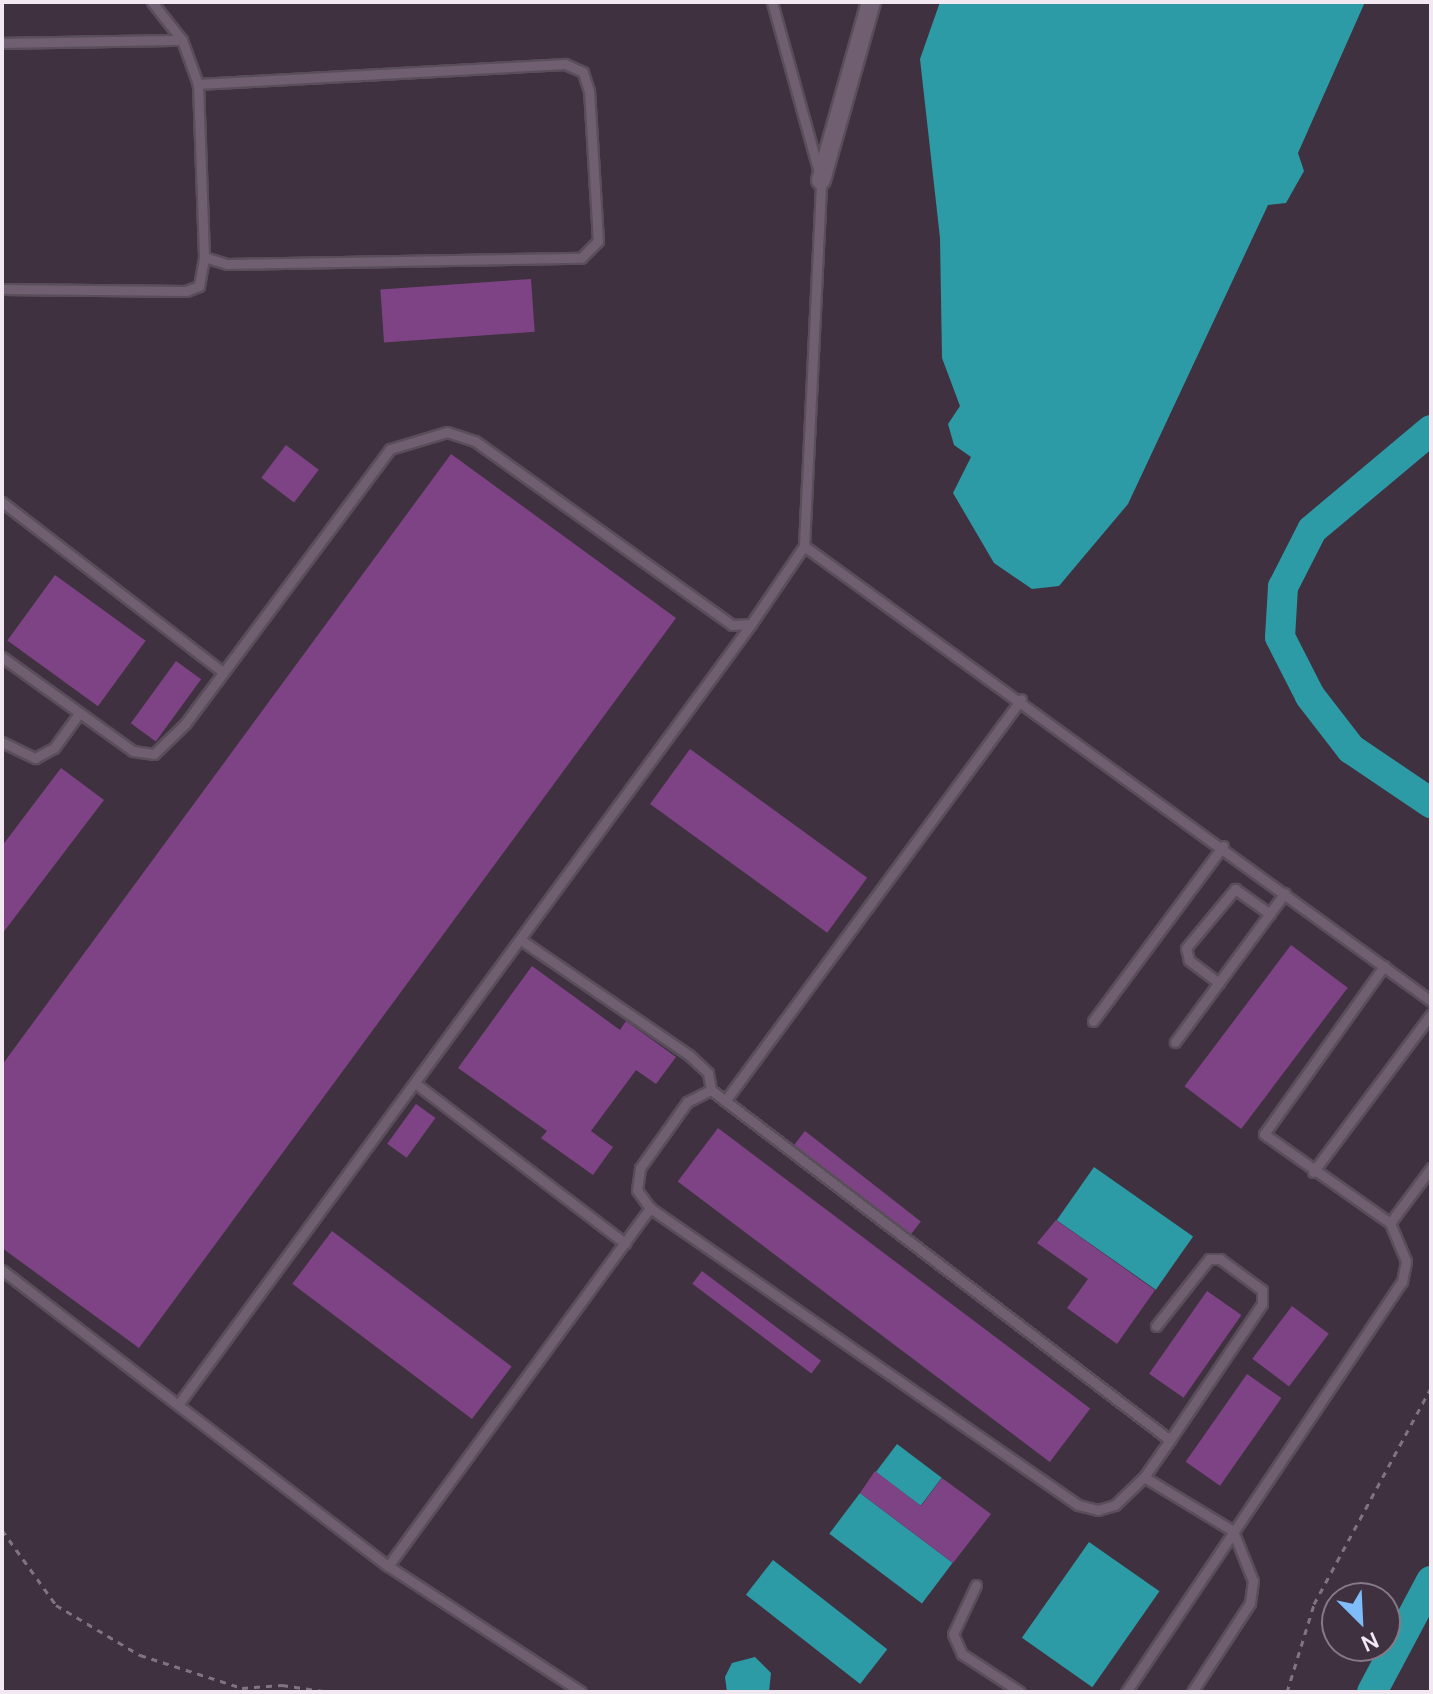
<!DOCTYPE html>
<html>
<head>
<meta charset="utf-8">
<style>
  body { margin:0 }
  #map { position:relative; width:1433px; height:1694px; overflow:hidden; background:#3f3140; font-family:Manrope,sans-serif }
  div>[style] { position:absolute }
  .water>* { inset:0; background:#2c9ba6; transform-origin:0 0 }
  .river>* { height:30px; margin:-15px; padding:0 15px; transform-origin:15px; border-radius:15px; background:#2c9ba6 }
  .building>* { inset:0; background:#7e4384; transform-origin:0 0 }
  .path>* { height:3px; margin-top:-1.5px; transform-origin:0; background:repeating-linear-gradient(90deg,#807481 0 6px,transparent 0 12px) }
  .roads { filter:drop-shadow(2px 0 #5a4e5b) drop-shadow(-2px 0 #5a4e5b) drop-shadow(0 2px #5a4e5b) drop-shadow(0 -2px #5a4e5b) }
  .service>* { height:9px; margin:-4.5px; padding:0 4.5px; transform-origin:4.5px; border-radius:4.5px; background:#6f5f70 }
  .minor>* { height:18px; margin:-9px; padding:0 9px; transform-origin:9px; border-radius:9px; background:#6f5f70 }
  span { translate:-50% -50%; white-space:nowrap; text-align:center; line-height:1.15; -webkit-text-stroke:6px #3f3140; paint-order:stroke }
  .frame { position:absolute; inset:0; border:4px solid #f1e8f2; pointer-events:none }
  .north { position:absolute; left:1321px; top:1582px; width:80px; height:80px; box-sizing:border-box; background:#3f3140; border:2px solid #867a87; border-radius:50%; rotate:156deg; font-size:22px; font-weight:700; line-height:32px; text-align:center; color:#f1e8f2 }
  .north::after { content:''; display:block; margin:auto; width:28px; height:36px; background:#7ebdf9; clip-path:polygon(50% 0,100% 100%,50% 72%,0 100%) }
</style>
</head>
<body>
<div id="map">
  <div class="water">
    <div style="clip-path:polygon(940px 2px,1365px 2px,1298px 153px,1304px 171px,1286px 203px,1268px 205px,1128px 504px,1059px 586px,1032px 589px,994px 563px,953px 493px,971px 457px,954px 445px,948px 424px,960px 406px,942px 358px,940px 238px,920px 59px)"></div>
    <div style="left:1094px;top:1167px;width:121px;height:65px;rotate:35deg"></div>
    <div style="left:897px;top:1444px;width:56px;height:35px;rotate:37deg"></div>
    <div style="left:860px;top:1493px;width:116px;height:51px;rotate:37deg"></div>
    <div style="left:1089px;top:1542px;width:86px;height:117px;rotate:35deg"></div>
    <div style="left:773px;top:1560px;width:145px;height:44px;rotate:38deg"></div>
    <div style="clip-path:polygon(755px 1657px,771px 1673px,769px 1692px,727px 1692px,725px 1677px,732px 1663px)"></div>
  </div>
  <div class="river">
    <div style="left:1431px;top:430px;width:155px;rotate:140deg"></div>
    <div style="left:1312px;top:530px;width:64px;rotate:117deg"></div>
    <div style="left:1283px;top:587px;width:50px;rotate:93.4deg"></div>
    <div style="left:1280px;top:637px;width:66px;rotate:63deg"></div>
    <div style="left:1310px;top:696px;width:67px;rotate:52.3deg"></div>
    <div style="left:1351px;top:749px;width:97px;rotate:34deg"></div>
    <div style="left:1372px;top:1692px;width:126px;rotate:-62deg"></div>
  </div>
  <div class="building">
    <div style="left:531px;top:279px;width:53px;height:151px;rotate:86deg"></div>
    <div style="left:286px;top:445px;width:41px;height:41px;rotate:37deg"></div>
    <div style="clip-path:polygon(451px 454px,676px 618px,139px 1348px,2px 1248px,2px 1065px)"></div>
    <div style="left:55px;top:575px;width:112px;height:81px;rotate:36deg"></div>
    <div style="left:176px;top:661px;width:31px;height:77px;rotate:36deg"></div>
    <div style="left:690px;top:749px;width:219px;height:68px;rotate:36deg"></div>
    <div style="clip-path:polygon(61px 768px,104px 800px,2px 934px,2px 846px)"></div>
    <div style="left:1291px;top:945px;width:71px;height:177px;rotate:37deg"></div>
    <div style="clip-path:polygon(532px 966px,620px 1030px,626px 1021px,676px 1057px,656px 1084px,636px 1070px,591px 1131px,613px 1147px,593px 1175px,541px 1138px,547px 1131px,458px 1068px)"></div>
    <div style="left:416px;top:1104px;width:24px;height:49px;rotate:36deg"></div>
    <div style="left:718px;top:1128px;width:466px;height:67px;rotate:37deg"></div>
    <div style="left:805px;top:1131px;width:147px;height:19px;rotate:38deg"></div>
    <div style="clip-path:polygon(1056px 1220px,1155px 1290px,1117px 1344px,1067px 1308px,1088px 1279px,1037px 1243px)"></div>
    <div style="left:332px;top:1231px;width:225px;height:66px;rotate:37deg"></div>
    <div style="left:702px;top:1271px;width:149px;height:16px;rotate:37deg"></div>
    <div style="left:1207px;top:1291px;width:42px;height:101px;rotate:35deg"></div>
    <div style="left:1292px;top:1306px;width:46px;height:66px;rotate:37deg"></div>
    <div style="left:1247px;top:1374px;width:42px;height:107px;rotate:35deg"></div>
    <div style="clip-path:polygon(875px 1471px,921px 1506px,942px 1478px,991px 1514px,953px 1563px,860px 1493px)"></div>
  </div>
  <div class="path">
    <div style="left:2px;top:1530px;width:92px;rotate:54.2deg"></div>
    <div style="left:56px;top:1605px;width:98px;rotate:30.8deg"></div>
    <div style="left:140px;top:1655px;width:107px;rotate:17.9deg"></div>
    <div style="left:242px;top:1688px;width:40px;rotate:-4.3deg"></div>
    <div style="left:282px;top:1685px;width:48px;rotate:8.5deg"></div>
    <div style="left:1287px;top:1692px;width:92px;rotate:-72.9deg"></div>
    <div style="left:1314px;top:1604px;width:246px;rotate:-61.6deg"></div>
  </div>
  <div class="roads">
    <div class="service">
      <div style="left:152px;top:2px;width:48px;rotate:51.7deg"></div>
      <div style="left:182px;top:40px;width:47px;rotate:70deg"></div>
      <div style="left:198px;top:84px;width:173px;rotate:88deg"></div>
      <div style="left:204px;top:257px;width:24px;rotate:17deg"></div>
      <div style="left:227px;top:264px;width:354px;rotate:-1deg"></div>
      <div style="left:581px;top:258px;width:24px;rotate:-45deg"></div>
      <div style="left:598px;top:241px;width:150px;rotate:-93.4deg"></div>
      <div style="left:589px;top:91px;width:20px;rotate:-108deg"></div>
      <div style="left:583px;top:72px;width:20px;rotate:-156deg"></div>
      <div style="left:565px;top:64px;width:368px;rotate:176.9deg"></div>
      <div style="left:2px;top:43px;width:180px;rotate:-1deg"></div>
      <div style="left:2px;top:289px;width:184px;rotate:0.6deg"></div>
      <div style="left:186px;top:291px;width:14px;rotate:-21deg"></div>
      <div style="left:199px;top:286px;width:29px;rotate:-80deg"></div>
      <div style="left:2px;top:502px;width:279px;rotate:37.6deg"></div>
      <div style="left:804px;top:546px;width:775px;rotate:35.97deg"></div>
      <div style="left:2px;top:657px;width:161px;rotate:35.7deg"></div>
      <div style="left:133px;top:751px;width:21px;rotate:8deg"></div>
      <div style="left:154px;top:754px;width:43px;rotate:-44.1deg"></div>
      <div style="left:185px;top:724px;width:343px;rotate:-53.3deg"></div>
      <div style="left:390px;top:449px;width:59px;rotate:-16.6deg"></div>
      <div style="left:447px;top:432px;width:29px;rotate:18deg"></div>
      <div style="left:475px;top:441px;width:316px;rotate:35.6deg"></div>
      <div style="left:732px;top:625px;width:19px;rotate:-3deg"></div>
      <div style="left:751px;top:624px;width:94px;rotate:-55.8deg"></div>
      <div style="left:804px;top:546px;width:366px;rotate:-87.3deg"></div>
      <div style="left:821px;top:180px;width:185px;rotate:-105.4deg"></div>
      <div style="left:2px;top:742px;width:37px;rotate:26deg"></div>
      <div style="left:35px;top:758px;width:21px;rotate:-28deg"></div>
      <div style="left:54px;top:748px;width:41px;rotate:-54deg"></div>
      <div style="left:521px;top:940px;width:204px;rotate:34.4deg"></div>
      <div style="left:689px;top:1055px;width:26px;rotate:43deg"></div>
      <div style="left:708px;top:1073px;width:17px;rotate:80deg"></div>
      <div style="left:1384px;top:966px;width:206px;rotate:125.5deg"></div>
      <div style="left:1264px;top:1134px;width:154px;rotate:35.2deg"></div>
      <div style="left:1219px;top:983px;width:38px;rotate:-143deg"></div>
      <div style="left:1189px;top:960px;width:12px;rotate:-104deg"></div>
      <div style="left:1186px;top:948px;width:77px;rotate:-50.3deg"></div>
      <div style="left:1235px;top:889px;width:43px;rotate:35.5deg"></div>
      <div style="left:1093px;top:1021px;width:218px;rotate:-53.4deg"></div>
      <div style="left:1175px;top:1042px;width:185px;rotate:-53.6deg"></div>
      <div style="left:416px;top:1084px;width:263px;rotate:37.3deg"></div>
      <div style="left:725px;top:1101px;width:499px;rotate:-53.6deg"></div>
      <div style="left:1313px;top:1172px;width:197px;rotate:-53.2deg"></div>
      <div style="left:2px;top:1270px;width:486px;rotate:37.5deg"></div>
      <div style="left:388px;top:1566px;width:230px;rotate:33.1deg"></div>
      <div style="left:1156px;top:1326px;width:85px;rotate:-51.7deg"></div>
      <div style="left:1209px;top:1259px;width:11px"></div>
      <div style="left:1220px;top:1259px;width:52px;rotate:36.4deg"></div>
      <div style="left:1262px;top:1290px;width:14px;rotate:90deg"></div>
      <div style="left:1262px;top:1304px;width:164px;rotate:124.1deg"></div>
      <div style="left:1170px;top:1440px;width:45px;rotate:125.1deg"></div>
      <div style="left:1144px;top:1477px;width:40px;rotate:136deg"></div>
      <div style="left:1115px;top:1505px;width:18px;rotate:164deg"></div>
      <div style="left:1098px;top:1510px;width:21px;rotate:-166deg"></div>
      <div style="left:1078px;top:1505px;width:521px;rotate:-145.24deg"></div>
      <div style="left:650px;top:1208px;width:22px;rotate:-126deg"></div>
      <div style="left:637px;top:1190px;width:22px;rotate:-82deg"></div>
      <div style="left:640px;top:1168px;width:81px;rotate:-54.5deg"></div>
      <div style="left:687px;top:1102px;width:27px;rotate:-27deg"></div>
      <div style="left:711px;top:1090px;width:577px;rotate:37.33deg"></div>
      <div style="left:180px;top:1402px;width:965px;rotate:-53.72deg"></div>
      <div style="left:1144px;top:1477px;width:104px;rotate:31.2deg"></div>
      <div style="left:1233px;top:1531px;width:54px;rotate:68.2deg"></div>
      <div style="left:1253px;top:1581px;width:22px;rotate:98deg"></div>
      <div style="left:1250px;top:1603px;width:106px;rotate:123.1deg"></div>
      <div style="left:388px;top:1566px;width:444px;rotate:-53.8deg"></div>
      <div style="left:976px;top:1585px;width:54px;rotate:115.1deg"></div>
      <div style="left:953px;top:1634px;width:22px;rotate:66deg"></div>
      <div style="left:962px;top:1654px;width:69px;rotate:33.2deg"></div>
      <div style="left:1126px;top:1692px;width:494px;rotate:-56.1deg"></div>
      <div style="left:1402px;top:1282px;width:21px;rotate:-79deg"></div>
      <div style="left:1406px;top:1261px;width:41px;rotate:-112.8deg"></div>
      <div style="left:1390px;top:1223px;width:69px;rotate:-53.3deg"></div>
    </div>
    <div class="minor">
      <div style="left:821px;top:180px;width:185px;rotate:-74.3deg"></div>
    </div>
  </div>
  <div class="frame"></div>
  <div class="north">N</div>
</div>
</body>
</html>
